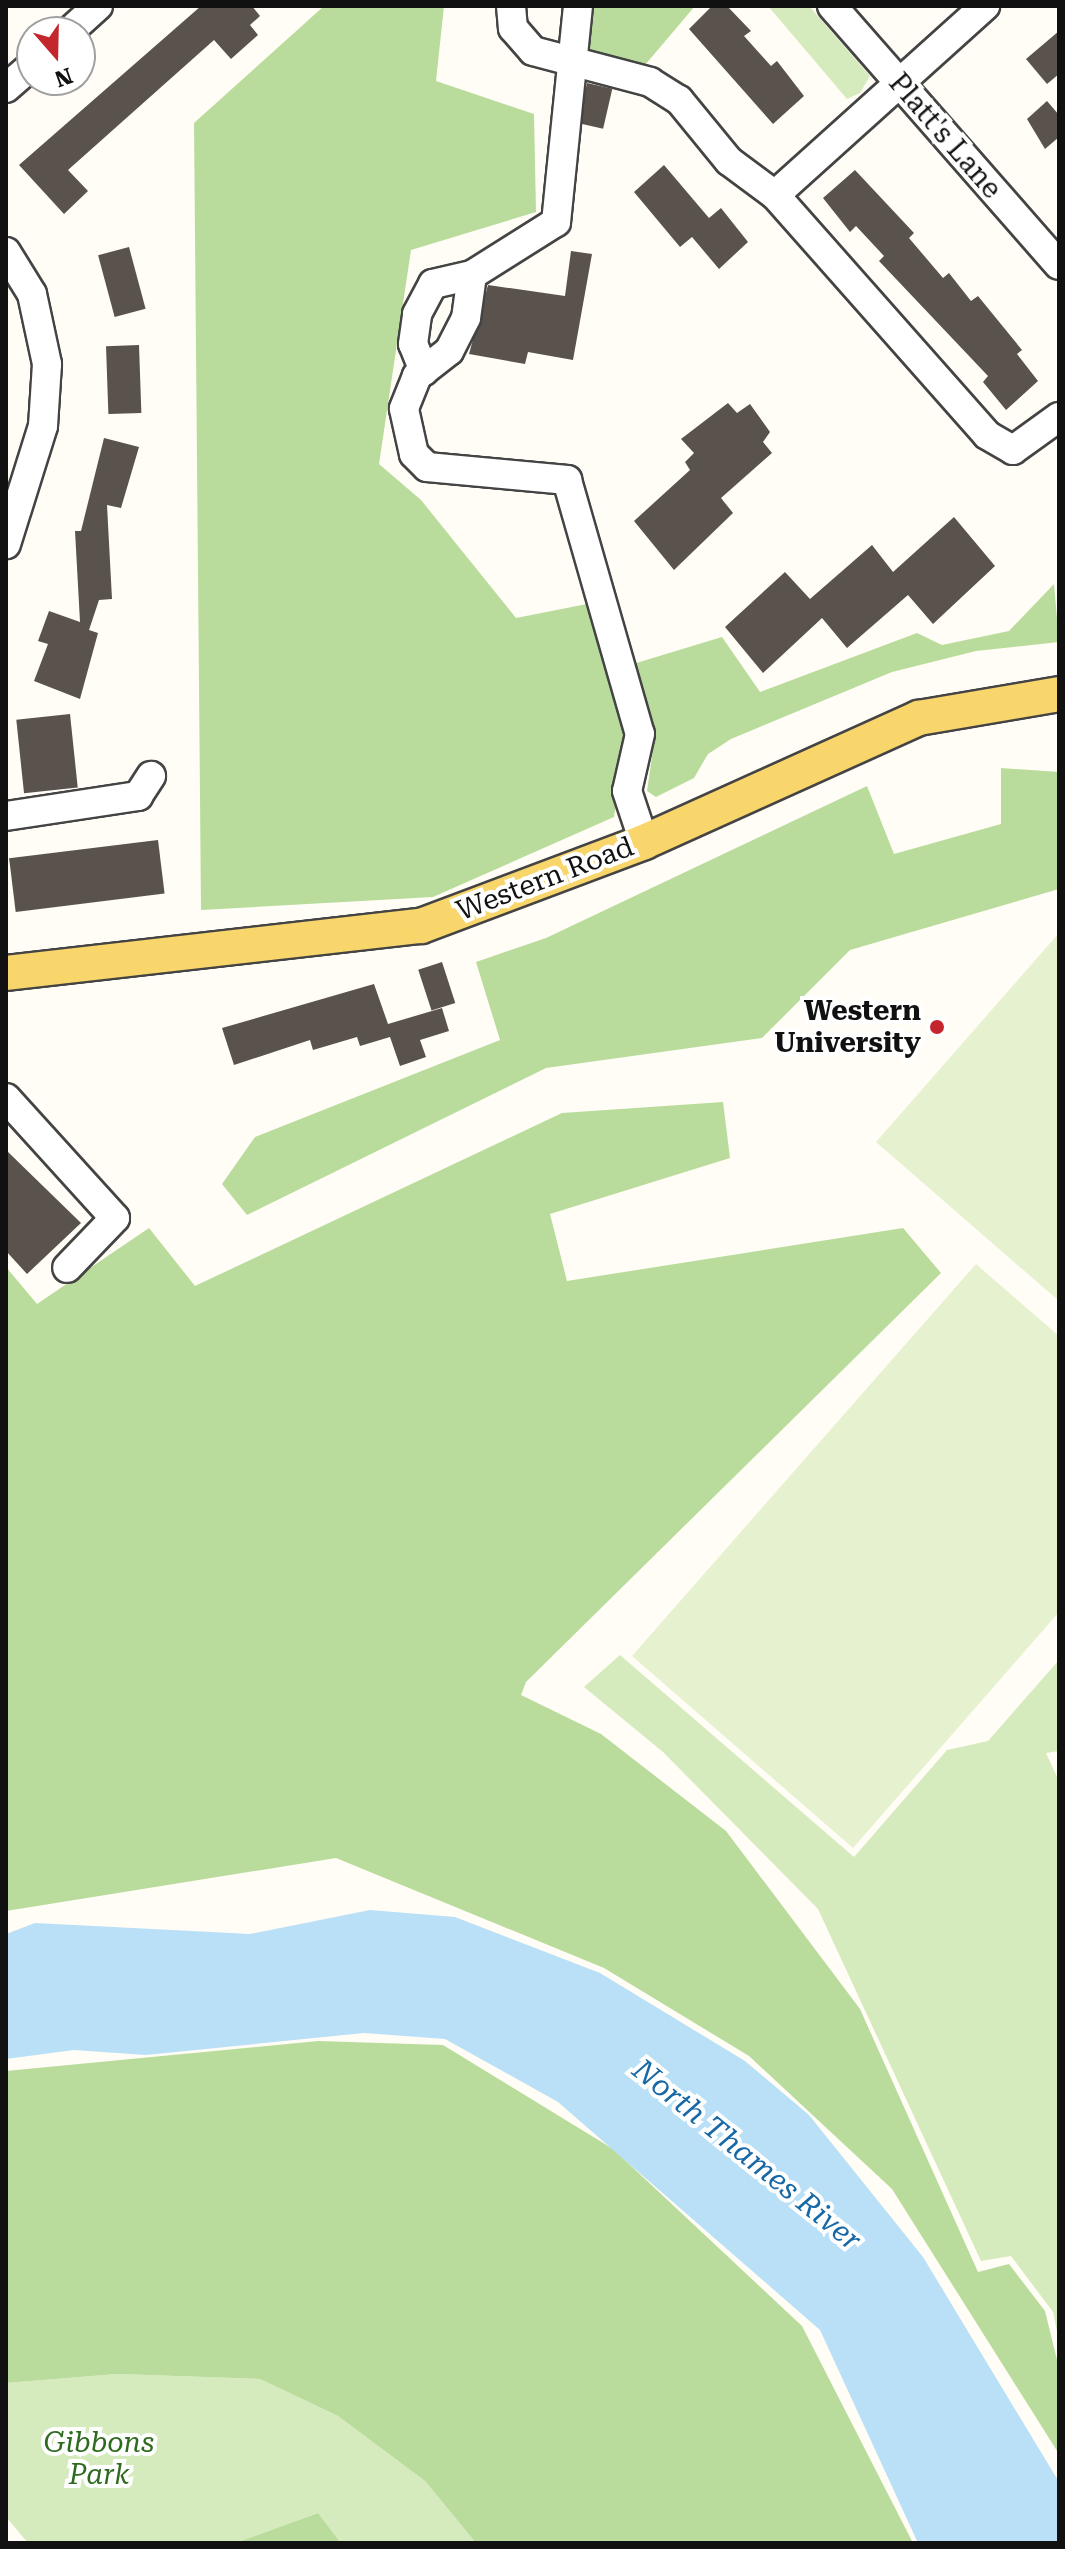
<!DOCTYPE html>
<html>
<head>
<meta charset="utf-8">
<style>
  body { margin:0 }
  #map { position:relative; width:1065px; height:2549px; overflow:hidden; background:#fffdf5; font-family:"Roboto Serif",serif }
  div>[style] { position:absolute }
  .green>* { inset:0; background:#d5ebbd }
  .forest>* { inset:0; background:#b9dc9c }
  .pitch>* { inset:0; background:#e6f2cf }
  .water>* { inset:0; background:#b9e0f7 }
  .building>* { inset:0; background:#5a524d; transform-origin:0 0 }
  .roads { filter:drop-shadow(2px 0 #444) drop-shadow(-2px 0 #444) drop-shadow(0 2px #444) drop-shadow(0 -2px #444) }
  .minor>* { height:28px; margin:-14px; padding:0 14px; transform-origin:14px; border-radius:14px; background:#fff }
  .major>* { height:34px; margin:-17px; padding:0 17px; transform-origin:17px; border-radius:17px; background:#f9d66b }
  .dots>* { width:22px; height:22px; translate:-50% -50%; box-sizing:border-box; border:4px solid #fff; border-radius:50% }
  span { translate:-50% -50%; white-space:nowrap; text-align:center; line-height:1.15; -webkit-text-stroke:8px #fff; paint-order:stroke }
  .street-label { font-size:28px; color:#111 }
  .poi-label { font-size:28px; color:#111; font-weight:700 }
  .right { translate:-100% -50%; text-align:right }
  .park-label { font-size:28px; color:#2f6b1f; font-style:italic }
  .water-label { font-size:30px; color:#1768a6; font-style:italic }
  .frame { position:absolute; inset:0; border:8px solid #111; pointer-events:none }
  .north { position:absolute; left:16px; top:16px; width:80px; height:80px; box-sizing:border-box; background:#fff; border:2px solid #a0a0a0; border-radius:50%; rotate:160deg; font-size:22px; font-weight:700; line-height:32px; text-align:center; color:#111 }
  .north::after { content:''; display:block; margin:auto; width:28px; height:36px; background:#c4262e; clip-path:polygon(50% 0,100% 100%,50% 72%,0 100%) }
</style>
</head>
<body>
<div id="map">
  <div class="green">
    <div style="clip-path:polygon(768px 6px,809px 6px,870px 76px,860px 93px,847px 99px)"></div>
    <div style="clip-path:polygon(620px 1655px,854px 1857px,947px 1750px,988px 1741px,1059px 1660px,1059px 1751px,1046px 1753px,1059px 1781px,1059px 2341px,1053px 2312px,1011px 2256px,981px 2261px,818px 1909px,663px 1752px,584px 1687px)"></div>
    <div style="clip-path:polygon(117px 2374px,260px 2379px,338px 2416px,425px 2481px,476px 2543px,341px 2543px,318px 2513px,235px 2543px,28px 2543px,6px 2517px,6px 2383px)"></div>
  </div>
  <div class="forest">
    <div style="clip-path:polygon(324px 6px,444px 6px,436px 81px,534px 114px,536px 212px,411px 250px,379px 464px,421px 500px,516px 618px,587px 604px,627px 735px,614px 817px,433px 897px,201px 910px,194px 123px)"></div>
    <div style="clip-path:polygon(566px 6px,695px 6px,645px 65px,580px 59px)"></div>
    <div style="clip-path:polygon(1054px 584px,1059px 642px,976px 651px,892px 672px,731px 739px,708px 754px,694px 778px,656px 797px,647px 791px,655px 736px,633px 664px,722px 637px,760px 692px,917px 633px,942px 645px,1009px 631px)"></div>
    <div style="clip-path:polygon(1001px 768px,1059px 772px,1059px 889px,850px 950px,762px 1038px,546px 1068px,247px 1215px,222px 1184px,255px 1137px,500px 1040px,476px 962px,546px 938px,867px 786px,894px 854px,1001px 824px)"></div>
    <div style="clip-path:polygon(723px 1102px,730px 1158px,550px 1214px,567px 1281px,903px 1228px,941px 1273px,526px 1682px,521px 1695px,601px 1734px,726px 1831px,860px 2009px,978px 2272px,1009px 2264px,1045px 2311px,1059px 2368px,1059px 2454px,892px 2189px,749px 2056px,604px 1968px,336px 1858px,6px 1911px,6px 1267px,37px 1304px,149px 1228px,195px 1286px,562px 1113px)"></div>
    <div style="clip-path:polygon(318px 2041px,443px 2045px,613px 2149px,802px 2326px,913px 2543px,476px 2543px,425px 2481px,338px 2416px,260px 2379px,117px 2374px,6px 2383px,6px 2071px)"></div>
    <div style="clip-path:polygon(318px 2513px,341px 2543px,235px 2543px)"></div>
  </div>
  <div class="pitch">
    <div style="clip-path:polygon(1059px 933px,1059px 1301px,876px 1142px)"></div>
    <div style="clip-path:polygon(976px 1264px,1059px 1336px,1059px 1612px,853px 1848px,632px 1656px)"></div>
  </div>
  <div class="water">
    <div style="clip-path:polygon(370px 1910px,455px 1917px,600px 1973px,745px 2061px,809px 2115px,923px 2257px,1059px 2482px,1059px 2543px,918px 2543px,820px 2330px,558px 2102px,445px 2039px,364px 2033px,146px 2055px,74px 2050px,6px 2059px,6px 1934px,35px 1923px,250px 1934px)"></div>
  </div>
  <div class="building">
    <div style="clip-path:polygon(201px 6px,252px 6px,260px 16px,250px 25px,258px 35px,231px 59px,214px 40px,68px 170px,88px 191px,64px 214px,19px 165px)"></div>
    <div style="clip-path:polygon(712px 6px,727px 6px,751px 31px,744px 36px,771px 66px,777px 61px,804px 96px,773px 124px,689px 29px)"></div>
    <div style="clip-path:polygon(1059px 31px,1059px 74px,1047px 84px,1026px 59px)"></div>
    <div style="left:587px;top:83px;width:26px;height:41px;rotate:13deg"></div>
    <div style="clip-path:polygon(1047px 101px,1059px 115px,1059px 137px,1045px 149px,1027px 119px)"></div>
    <div style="clip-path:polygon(664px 165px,709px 218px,721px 208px,748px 242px,719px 269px,692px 237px,680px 247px,634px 192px)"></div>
    <div style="clip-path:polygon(855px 170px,914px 233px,909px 238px,943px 278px,949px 273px,971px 301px,978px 296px,1022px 350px,1017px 354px,1038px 381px,1006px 410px,983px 382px,988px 376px,879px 261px,884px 256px,856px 226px,850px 232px,823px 198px)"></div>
    <div style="left:129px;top:247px;width:64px;height:32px;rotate:75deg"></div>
    <div style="clip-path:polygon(571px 251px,592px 254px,573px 360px,528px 352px,525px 364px,469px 354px,488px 285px,565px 296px)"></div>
    <div style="left:139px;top:345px;width:68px;height:33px;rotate:88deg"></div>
    <div style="clip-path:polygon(728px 403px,737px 413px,750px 404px,770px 432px,763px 442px,772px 453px,721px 498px,733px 513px,674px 570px,634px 521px,690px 470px,685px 462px,694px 453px,681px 439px)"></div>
    <div style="clip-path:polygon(104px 438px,139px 447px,121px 508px,107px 505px,112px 599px,99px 600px,89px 630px,98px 633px,80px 699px,34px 681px,48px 644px,38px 641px,49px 611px,80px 622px,75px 531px,81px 531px)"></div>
    <div style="clip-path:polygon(954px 517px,995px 566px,933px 624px,908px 595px,847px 648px,822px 618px,763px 673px,725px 627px,785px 572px,810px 599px,872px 545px,893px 572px)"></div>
    <div style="left:70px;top:714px;width:74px;height:54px;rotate:84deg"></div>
    <div style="left:158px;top:840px;width:54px;height:150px;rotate:83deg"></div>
    <div style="left:442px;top:962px;width:43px;height:25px;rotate:72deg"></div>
    <div style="clip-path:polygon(374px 984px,388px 1024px,442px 1008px,449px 1031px,420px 1040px,426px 1057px,400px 1066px,390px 1037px,360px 1046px,357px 1037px,313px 1050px,310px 1040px,234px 1065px,222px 1028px)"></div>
    <div style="clip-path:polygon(6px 1150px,81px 1223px,27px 1274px,6px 1251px)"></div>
  </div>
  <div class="roads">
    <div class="minor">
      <div style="left:511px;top:6px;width:22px;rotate:85deg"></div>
      <div style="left:513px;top:28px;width:30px;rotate:49deg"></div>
      <div style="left:533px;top:51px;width:121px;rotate:14.8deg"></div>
      <div style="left:650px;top:82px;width:34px;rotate:32deg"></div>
      <div style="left:679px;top:100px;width:79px;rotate:50.7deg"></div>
      <div style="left:729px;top:161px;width:57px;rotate:36.5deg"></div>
      <div style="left:775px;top:195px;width:320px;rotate:48.5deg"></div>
      <div style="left:987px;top:435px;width:30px;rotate:30deg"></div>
      <div style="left:1013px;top:450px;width:57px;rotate:-35.7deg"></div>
      <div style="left:578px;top:6px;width:217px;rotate:95.8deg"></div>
      <div style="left:556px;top:222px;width:99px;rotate:147.8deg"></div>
      <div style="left:472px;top:275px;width:43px;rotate:97.9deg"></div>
      <div style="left:466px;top:318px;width:37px;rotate:117deg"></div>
      <div style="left:449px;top:351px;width:41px;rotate:142deg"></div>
      <div style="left:417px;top:376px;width:35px;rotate:112deg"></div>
      <div style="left:404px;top:409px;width:46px;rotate:77.5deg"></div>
      <div style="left:414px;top:454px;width:18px;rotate:45deg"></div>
      <div style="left:427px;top:467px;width:141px;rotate:5.3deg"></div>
      <div style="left:567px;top:480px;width:264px;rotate:74deg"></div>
      <div style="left:640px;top:734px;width:58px;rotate:102.8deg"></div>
      <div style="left:627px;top:791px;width:54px;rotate:71.6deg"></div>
      <div style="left:832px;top:6px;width:344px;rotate:48.8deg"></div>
      <div style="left:69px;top:32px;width:39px;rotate:-42deg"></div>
      <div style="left:6px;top:88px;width:35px;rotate:-41deg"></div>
      <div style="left:775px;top:195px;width:283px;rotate:-42deg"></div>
      <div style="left:6px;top:252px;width:49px;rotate:58.2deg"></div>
      <div style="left:32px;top:294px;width:72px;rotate:77.9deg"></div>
      <div style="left:47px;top:364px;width:62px;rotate:93.7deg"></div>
      <div style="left:43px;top:426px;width:124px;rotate:107.4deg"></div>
      <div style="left:424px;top:371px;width:29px;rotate:-112deg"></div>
      <div style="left:413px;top:344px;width:30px;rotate:-82deg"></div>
      <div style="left:417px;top:314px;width:34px;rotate:-62deg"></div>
      <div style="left:433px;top:284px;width:40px;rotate:-13deg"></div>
      <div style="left:6px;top:816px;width:134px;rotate:-8.6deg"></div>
      <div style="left:138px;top:796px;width:24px;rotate:-57deg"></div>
      <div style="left:6px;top:1098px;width:162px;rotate:47.8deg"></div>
      <div style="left:115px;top:1218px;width:69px;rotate:133.8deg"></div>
    </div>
    <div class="major">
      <div style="left:6px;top:973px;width:418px;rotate:-6.5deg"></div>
      <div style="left:421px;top:926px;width:238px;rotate:-20.6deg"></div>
      <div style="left:644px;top:842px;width:302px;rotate:-24.3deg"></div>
      <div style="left:919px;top:718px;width:142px;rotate:-9.7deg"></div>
    </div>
  </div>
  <div class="dots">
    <div style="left:937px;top:1027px;background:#c4262e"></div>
  </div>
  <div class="street-label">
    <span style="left:945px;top:136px;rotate:49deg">Platt's Lane</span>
    <span style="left:545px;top:879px;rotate:-21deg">Western Road</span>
  </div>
  <div class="poi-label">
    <span class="right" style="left:921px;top:1027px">Western<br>University</span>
  </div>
  <div class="park-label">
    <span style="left:99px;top:2459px">Gibbons<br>Park</span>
  </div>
  <div class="water-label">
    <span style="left:747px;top:2155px;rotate:39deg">North Thames River</span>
  </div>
  <div class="frame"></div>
  <div class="north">N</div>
</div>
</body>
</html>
